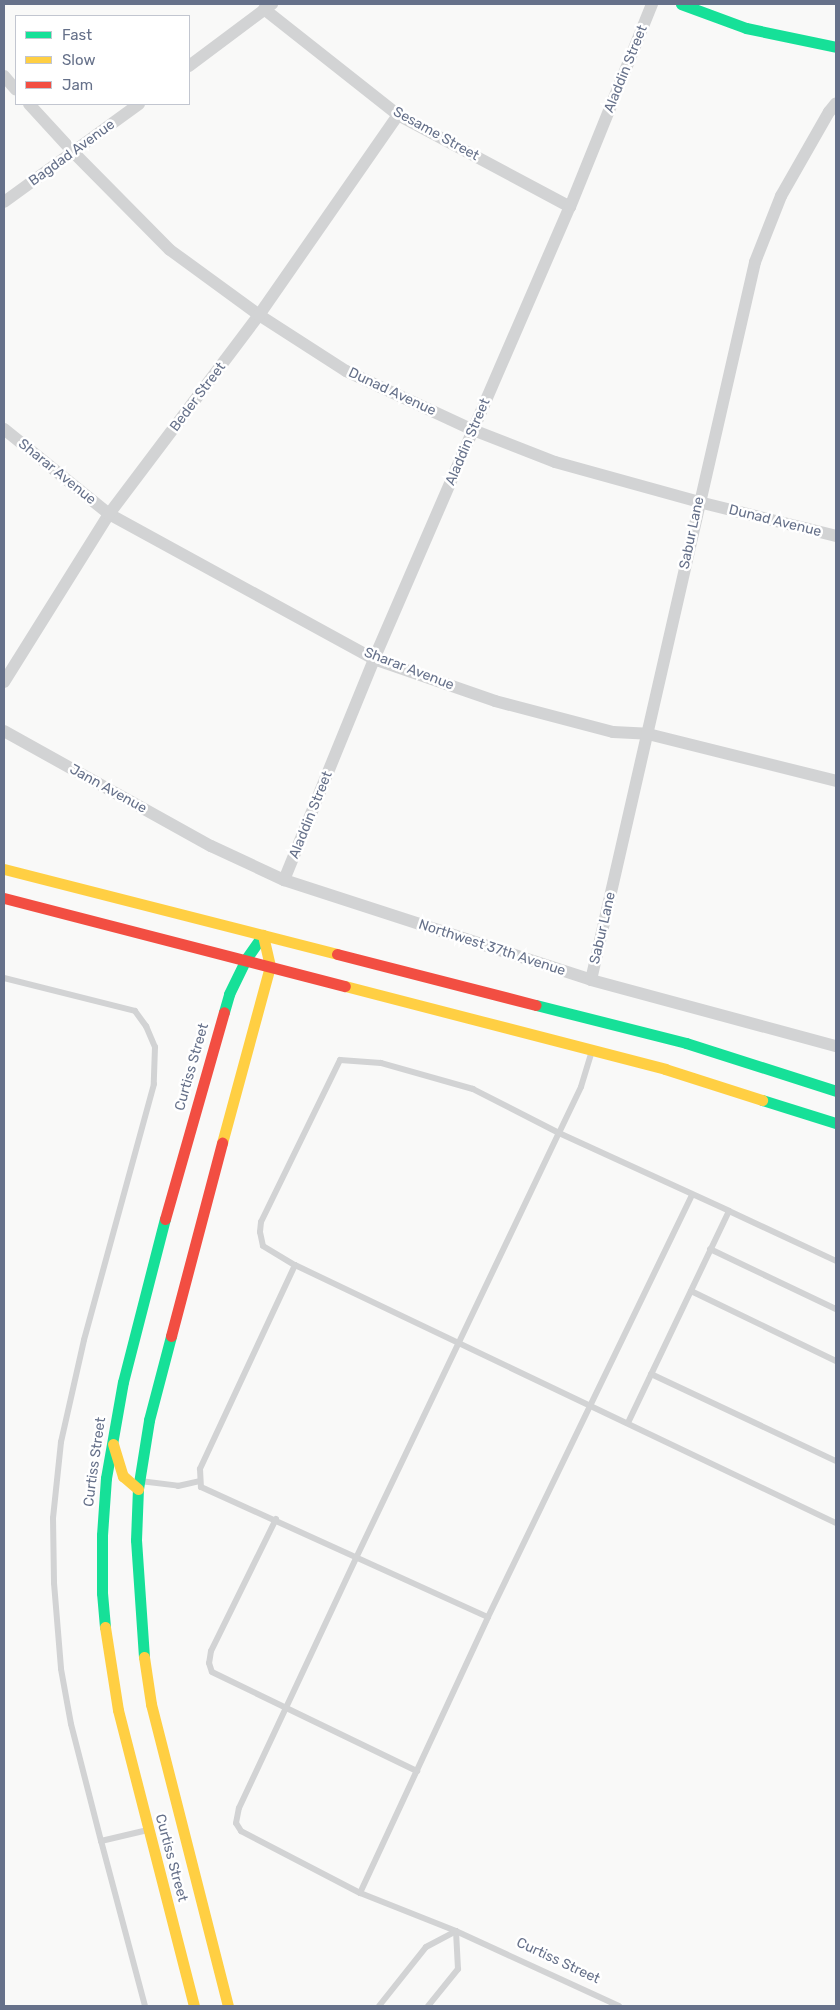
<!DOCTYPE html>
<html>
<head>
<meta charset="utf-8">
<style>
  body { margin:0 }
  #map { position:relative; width:840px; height:2010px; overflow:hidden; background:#f9f9f8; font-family:Rubik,sans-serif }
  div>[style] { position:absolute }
  .lane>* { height:6px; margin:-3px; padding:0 3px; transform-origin:3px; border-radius:3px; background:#d2d3d4 }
  .street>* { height:12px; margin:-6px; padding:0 6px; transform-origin:6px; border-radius:6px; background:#d2d3d4 }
  .fast>* { height:11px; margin:-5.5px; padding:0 5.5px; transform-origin:5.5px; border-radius:5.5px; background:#16e098 }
  .slow>* { height:11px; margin:-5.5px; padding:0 5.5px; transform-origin:5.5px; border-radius:5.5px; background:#ffcf43 }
  .jam>* { height:11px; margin:-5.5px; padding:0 5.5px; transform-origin:5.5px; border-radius:5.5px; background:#f24e42 }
  span { translate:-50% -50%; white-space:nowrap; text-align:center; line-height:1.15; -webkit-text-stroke:5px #fff; paint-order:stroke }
  .street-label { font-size:14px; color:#66718a }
  .frame { position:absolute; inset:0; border:5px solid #66718a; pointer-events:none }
  .legend { position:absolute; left:15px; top:15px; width:175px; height:90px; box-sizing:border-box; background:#fff; border:1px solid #c2c6d0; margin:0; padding:6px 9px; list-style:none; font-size:15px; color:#66718a }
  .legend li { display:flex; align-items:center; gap:10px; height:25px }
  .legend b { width:25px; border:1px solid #c2c6d0 }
</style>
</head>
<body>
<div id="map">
  <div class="lane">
    <div style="left:4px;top:978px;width:135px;rotate:14.1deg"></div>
    <div style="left:135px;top:1011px;width:19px;rotate:54deg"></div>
    <div style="left:146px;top:1026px;width:23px;rotate:67deg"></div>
    <div style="left:155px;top:1047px;width:37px;rotate:92deg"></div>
    <div style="left:154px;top:1084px;width:265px;rotate:105.3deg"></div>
    <div style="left:84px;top:1340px;width:105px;rotate:102.7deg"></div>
    <div style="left:61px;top:1442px;width:76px;rotate:96deg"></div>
    <div style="left:53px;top:1518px;width:65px;rotate:89.1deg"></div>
    <div style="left:54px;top:1583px;width:86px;rotate:85.3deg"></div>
    <div style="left:61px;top:1669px;width:56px;rotate:79.7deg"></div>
    <div style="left:71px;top:1724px;width:121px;rotate:75.6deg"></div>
    <div style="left:591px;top:1054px;width:34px;rotate:107deg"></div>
    <div style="left:581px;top:1087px;width:51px;rotate:115.6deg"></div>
    <div style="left:559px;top:1133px;width:97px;rotate:-152.9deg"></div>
    <div style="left:473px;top:1089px;width:96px;rotate:-164.2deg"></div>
    <div style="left:381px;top:1063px;width:41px;rotate:-175.8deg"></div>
    <div style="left:340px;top:1060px;width:180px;rotate:116deg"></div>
    <div style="left:261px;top:1222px;width:10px;rotate:96deg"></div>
    <div style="left:260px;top:1232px;width:14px;rotate:78deg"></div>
    <div style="left:263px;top:1246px;width:37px;rotate:31deg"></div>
    <div style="left:295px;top:1265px;width:599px;rotate:25.5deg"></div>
    <div style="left:729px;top:1211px;width:118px;rotate:25deg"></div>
    <div style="left:710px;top:1249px;width:140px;rotate:25.5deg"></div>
    <div style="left:295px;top:1265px;width:225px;rotate:115deg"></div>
    <div style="left:200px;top:1469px;width:18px;rotate:87deg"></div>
    <div style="left:201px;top:1487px;width:315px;rotate:24.4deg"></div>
    <div style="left:691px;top:1291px;width:161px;rotate:25.8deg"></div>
    <div style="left:651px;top:1374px;width:204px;rotate:25.2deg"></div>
    <div style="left:140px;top:1481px;width:38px;rotate:7deg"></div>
    <div style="left:178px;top:1486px;width:22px;rotate:-13deg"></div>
    <div style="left:276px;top:1519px;width:147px;rotate:116.2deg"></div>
    <div style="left:211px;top:1651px;width:12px;rotate:99deg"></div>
    <div style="left:209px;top:1663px;width:9px;rotate:72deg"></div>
    <div style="left:212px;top:1672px;width:228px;rotate:25.8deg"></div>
    <div style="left:360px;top:1893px;width:304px;rotate:-65.1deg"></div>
    <div style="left:488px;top:1617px;width:469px;rotate:-64.2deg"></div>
    <div style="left:145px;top:2006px;width:171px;rotate:-104.9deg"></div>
    <div style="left:101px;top:1841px;width:48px;rotate:-13.2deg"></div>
    <div style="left:379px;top:2006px;width:75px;rotate:-51.5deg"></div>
    <div style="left:426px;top:1947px;width:34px;rotate:-28deg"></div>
    <div style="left:456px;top:1931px;width:38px;rotate:87deg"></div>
    <div style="left:458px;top:1969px;width:48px;rotate:129deg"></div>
    <div style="left:619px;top:2006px;width:179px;rotate:-155.3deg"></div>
    <div style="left:456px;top:1931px;width:103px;rotate:-158.4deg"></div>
    <div style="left:360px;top:1893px;width:134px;rotate:-152.5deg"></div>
    <div style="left:241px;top:1831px;width:9px;rotate:-122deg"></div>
    <div style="left:236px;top:1823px;width:15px;rotate:-79deg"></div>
    <div style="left:239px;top:1808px;width:278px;rotate:-64.9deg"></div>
    <div style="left:357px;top:1556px;width:469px;rotate:-64.5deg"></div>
    <div style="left:559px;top:1133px;width:187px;rotate:24.6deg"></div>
    <div style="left:729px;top:1211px;width:235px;rotate:115.5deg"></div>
  </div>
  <div class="street">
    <div style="left:264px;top:9px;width:171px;rotate:38.3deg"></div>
    <div style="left:398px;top:115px;width:195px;rotate:28.1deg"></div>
    <div style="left:189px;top:66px;width:104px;rotate:-36.8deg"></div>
    <div style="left:4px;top:76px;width:18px;rotate:49deg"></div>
    <div style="left:29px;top:104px;width:67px;rotate:47.4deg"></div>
    <div style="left:74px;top:153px;width:136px;rotate:45.3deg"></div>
    <div style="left:170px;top:250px;width:110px;rotate:36.1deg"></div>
    <div style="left:259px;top:315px;width:103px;rotate:32.8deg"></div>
    <div style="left:346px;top:371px;width:140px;rotate:24.9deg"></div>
    <div style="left:473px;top:430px;width:88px;rotate:21.3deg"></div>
    <div style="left:555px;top:462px;width:149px;rotate:15.5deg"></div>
    <div style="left:699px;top:502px;width:141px;rotate:13.9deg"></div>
    <div style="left:4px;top:202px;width:167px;rotate:-36deg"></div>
    <div style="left:4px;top:429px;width:135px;rotate:39deg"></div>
    <div style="left:109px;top:514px;width:302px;rotate:28.7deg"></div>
    <div style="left:374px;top:659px;width:128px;rotate:19.1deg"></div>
    <div style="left:495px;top:701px;width:122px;rotate:14.7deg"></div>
    <div style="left:613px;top:732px;width:35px;rotate:3deg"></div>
    <div style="left:648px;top:734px;width:194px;rotate:14deg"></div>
    <div style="left:4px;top:682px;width:198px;rotate:-58deg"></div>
    <div style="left:109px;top:514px;width:249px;rotate:-53deg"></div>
    <div style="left:259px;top:315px;width:244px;rotate:-55.2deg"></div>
    <div style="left:4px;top:731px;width:237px;rotate:29.1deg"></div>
    <div style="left:211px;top:846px;width:81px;rotate:25deg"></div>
    <div style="left:284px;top:880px;width:323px;rotate:18deg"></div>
    <div style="left:591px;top:980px;width:254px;rotate:15.1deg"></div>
    <div style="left:284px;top:880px;width:239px;rotate:-67.8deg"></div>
    <div style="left:374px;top:659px;width:493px;rotate:-66.6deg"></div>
    <div style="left:570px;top:207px;width:219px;rotate:-68deg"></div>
    <div style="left:591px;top:980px;width:736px;rotate:-77.13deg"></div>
    <div style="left:755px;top:262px;width:71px;rotate:-68.5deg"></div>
    <div style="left:781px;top:196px;width:97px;rotate:-60.3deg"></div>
    <div style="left:829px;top:112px;width:11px;rotate:-52deg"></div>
  </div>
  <div class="fast">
    <div style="left:681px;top:4px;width:69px;rotate:20.3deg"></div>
    <div style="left:746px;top:28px;width:92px;rotate:11.9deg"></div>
    <div style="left:536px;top:1005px;width:155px;rotate:14.2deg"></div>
    <div style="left:686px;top:1043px;width:157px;rotate:17.7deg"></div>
    <div style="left:224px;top:1012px;width:19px;rotate:-74deg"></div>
    <div style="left:229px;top:994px;width:39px;rotate:-64deg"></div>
    <div style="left:246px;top:959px;width:29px;rotate:-55deg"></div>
    <div style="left:762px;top:1100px;width:77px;rotate:17.3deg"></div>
    <div style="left:105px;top:1627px;width:34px;rotate:-95deg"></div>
    <div style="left:102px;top:1593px;width:58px;rotate:-90deg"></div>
    <div style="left:102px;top:1535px;width:57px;rotate:-86deg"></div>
    <div style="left:106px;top:1478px;width:97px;rotate:-80deg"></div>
    <div style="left:123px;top:1382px;width:168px;rotate:-75.6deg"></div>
    <div style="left:144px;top:1657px;width:117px;rotate:-93.9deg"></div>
    <div style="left:136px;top:1540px;width:51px;rotate:-87.8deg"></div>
    <div style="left:138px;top:1489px;width:70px;rotate:-80.9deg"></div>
    <div style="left:149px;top:1420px;width:87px;rotate:-75.3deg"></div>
  </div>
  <div class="slow">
    <div style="left:4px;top:869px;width:344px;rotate:14.3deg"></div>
    <div style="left:345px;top:986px;width:331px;rotate:14.5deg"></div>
    <div style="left:665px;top:1069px;width:102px;rotate:17.7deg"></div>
    <div style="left:222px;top:1143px;width:183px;rotate:-74.8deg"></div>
    <div style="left:270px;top:966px;width:32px;rotate:-103deg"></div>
    <div style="left:113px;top:1444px;width:34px;rotate:73deg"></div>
    <div style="left:123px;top:1476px;width:20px;rotate:41deg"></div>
    <div style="left:105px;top:1627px;width:84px;rotate:81.1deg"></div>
    <div style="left:118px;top:1710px;width:306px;rotate:75.6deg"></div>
    <div style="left:144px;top:1657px;width:48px;rotate:81.5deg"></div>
    <div style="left:151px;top:1704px;width:312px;rotate:75.7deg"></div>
  </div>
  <div class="jam">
    <div style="left:4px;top:898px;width:352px;rotate:14.5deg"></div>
    <div style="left:337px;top:954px;width:205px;rotate:14.4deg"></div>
    <div style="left:165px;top:1219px;width:215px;rotate:-74.1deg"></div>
    <div style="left:171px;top:1336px;width:200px;rotate:-75.2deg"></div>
  </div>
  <div class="street-label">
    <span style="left:626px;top:69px;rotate:-68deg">Aladdin Street</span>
    <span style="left:436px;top:134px;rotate:29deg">Sesame Street</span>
    <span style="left:72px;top:153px;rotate:-36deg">Bagdad Avenue</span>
    <span style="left:392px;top:392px;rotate:25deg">Dunad Avenue</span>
    <span style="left:198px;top:397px;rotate:-53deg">Beder Street</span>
    <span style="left:468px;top:442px;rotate:-67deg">Aladdin Street</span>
    <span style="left:57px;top:472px;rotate:39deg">Sharar Avenue</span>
    <span style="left:775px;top:521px;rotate:14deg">Dunad Avenue</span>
    <span style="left:692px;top:533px;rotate:-78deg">Sabur Lane</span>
    <span style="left:409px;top:669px;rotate:21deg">Sharar Avenue</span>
    <span style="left:108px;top:789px;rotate:29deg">Jann Avenue</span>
    <span style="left:311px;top:815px;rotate:-68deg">Aladdin Street</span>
    <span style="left:603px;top:928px;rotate:-77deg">Sabur Lane</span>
    <span style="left:492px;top:948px;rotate:18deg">Northwest 37th Avenue</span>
    <span style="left:192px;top:1067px;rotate:-74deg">Curtiss Street</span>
    <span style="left:95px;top:1462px;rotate:-82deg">Curtiss Street</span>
    <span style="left:171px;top:1858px;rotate:75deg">Curtiss Street</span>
    <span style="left:558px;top:1961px;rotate:25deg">Curtiss Street</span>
  </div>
  <div class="frame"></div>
  <ul class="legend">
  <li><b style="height:6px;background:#16e098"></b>Fast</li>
  <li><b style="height:6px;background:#ffcf43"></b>Slow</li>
  <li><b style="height:6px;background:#f24e42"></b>Jam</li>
  </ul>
</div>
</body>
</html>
